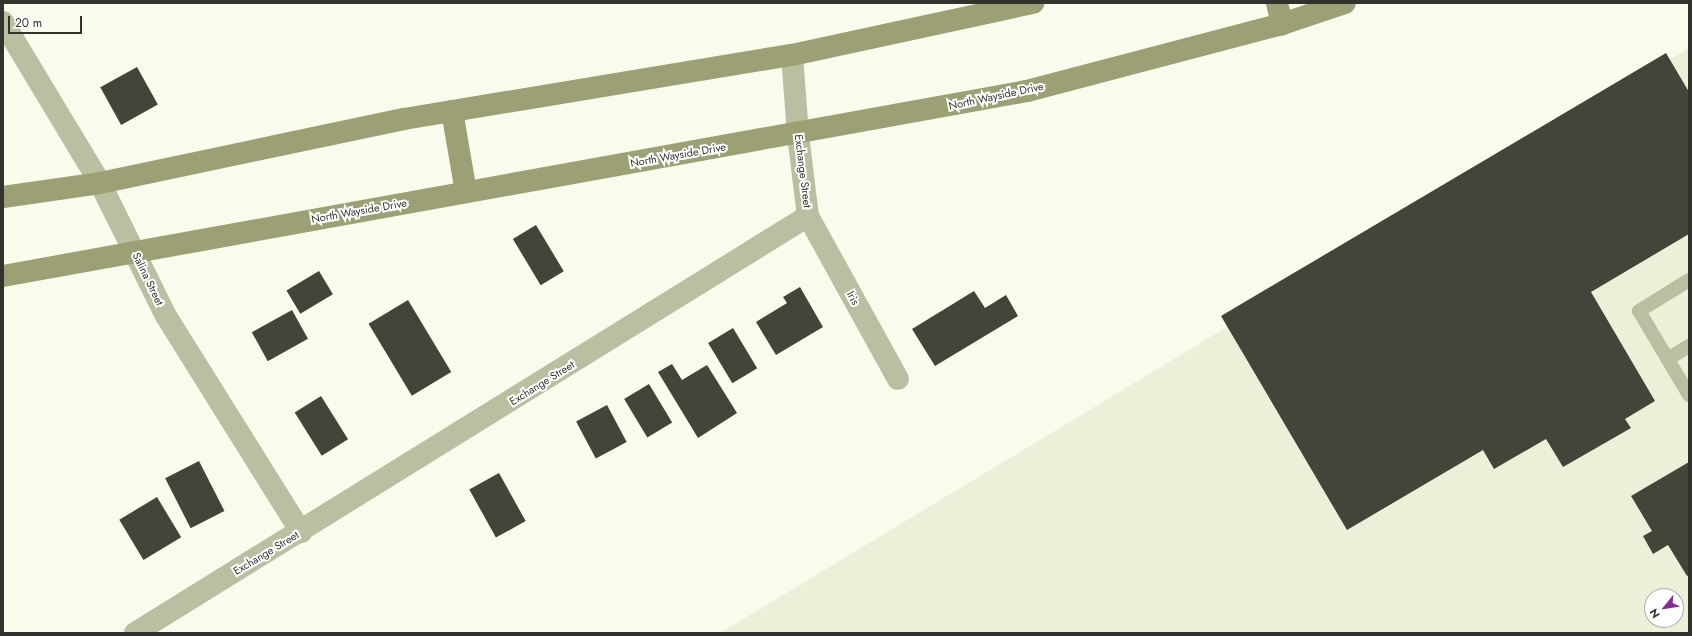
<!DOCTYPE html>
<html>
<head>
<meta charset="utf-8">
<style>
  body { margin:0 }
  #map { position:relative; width:1692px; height:636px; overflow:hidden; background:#f9fbec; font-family:Jost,sans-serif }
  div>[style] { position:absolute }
  .built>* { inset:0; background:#edefd9 }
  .building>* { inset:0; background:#44453a; transform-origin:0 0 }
  .lane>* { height:14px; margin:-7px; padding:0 7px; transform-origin:7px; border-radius:7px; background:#bbbea0 }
  .street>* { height:22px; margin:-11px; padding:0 11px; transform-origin:11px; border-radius:11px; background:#bbbea0 }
  .secondary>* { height:22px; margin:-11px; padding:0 11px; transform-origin:11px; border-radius:11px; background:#9ca074 }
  span { translate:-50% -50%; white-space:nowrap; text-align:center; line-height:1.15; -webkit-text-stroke:4px #fff; paint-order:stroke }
  .street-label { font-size:11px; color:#32332d }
  .frame { position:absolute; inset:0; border:4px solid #32332d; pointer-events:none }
  .north { position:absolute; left:1644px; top:588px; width:40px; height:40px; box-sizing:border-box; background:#fff; border:1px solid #adadab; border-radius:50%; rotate:240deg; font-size:11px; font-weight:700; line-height:16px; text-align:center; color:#32332d }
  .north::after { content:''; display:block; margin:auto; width:14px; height:18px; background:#872b96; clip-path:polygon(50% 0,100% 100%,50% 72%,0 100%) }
  .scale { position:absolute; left:8px; top:16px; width:74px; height:18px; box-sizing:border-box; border:2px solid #32332d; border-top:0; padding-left:5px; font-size:12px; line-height:14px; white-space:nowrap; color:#32332d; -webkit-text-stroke:3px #fff; paint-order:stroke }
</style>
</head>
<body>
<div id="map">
  <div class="built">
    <div style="clip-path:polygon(evenodd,1689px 48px,1689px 633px,720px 633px,1689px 48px,1652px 596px,1676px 596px,1676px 620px,1652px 620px,1652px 596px)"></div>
  </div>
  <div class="building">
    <div style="clip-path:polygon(1666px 53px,1689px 92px,1689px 234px,1591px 292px,1655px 401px,1625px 419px,1631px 428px,1563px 467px,1546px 439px,1494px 469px,1483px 450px,1347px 530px,1221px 316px)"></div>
    <div style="left:137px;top:67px;width:43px;height:42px;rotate:61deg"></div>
    <div style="left:536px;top:225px;width:54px;height:27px;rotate:59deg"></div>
    <div style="left:319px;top:271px;width:27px;height:38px;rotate:59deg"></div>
    <div style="clip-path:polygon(800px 287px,823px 327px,776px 355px,756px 322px,787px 303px,783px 297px)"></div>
    <div style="clip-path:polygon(974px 291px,985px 308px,1006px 295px,1018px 316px,935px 366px,912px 329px)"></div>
    <div style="left:408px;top:300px;width:84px;height:46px;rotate:59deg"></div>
    <div style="left:292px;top:310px;width:33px;height:46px;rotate:61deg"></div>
    <div style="left:733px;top:328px;width:47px;height:29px;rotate:59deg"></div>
    <div style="clip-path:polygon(672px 364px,682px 380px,707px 365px,737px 413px,698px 438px,658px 372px)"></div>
    <div style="left:649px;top:384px;width:45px;height:29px;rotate:59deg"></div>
    <div style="left:321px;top:396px;width:51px;height:31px;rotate:58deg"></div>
    <div style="left:607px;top:405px;width:42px;height:35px;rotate:62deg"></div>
    <div style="left:199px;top:461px;width:56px;height:38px;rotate:63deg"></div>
    <div style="clip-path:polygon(1689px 462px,1689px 575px,1687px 576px,1668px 545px,1653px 554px,1643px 536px,1652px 531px,1631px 496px)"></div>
    <div style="left:499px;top:473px;width:55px;height:34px;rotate:61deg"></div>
    <div style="left:157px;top:497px;width:47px;height:44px;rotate:59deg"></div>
  </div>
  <div class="lane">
    <div style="left:1689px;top:280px;width:59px;rotate:148.2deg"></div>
    <div style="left:1639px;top:311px;width:98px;rotate:59.2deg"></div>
    <div style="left:1668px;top:359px;width:25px;rotate:-32deg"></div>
  </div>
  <div class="street">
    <div style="left:3px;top:22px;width:188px;rotate:58.9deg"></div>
    <div style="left:100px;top:183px;width:148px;rotate:63.6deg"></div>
    <div style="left:166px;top:316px;width:255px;rotate:58deg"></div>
    <div style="left:792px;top:55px;width:80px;rotate:85.7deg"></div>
    <div style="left:798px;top:135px;width:82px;rotate:83deg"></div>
    <div style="left:808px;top:216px;width:186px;rotate:61.1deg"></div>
    <div style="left:135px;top:633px;width:792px;rotate:-31.78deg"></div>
  </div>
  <div class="secondary">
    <div style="left:1277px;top:3px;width:22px;rotate:77deg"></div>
    <div style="left:452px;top:111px;width:82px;rotate:80.2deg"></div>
    <div style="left:3px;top:197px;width:98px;rotate:-8.2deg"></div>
    <div style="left:100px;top:183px;width:311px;rotate:-11.9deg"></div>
    <div style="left:404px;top:119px;width:393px;rotate:-9.4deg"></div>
    <div style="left:792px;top:55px;width:247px;rotate:-12.2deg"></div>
    <div style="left:3px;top:276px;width:1041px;rotate:-10.24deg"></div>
    <div style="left:1027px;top:91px;width:264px;rotate:-14.7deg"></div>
    <div style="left:1282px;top:24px;width:66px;rotate:-18.4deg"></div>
  </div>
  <div class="street-label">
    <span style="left:996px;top:96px;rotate:-12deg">North Wayside Drive</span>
    <span style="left:678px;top:155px;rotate:-10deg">North Wayside Drive</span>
    <span style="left:803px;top:171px;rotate:83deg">Exchange Street</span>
    <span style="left:359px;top:211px;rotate:-10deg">North Wayside Drive</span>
    <span style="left:148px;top:279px;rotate:64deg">Salina Street</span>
    <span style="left:853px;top:298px;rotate:61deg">Iris</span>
    <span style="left:542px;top:383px;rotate:-32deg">Exchange Street</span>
    <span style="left:266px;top:553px;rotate:-31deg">Exchange Street</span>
  </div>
  <div class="frame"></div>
  <div class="north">N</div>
  <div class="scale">20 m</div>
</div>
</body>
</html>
